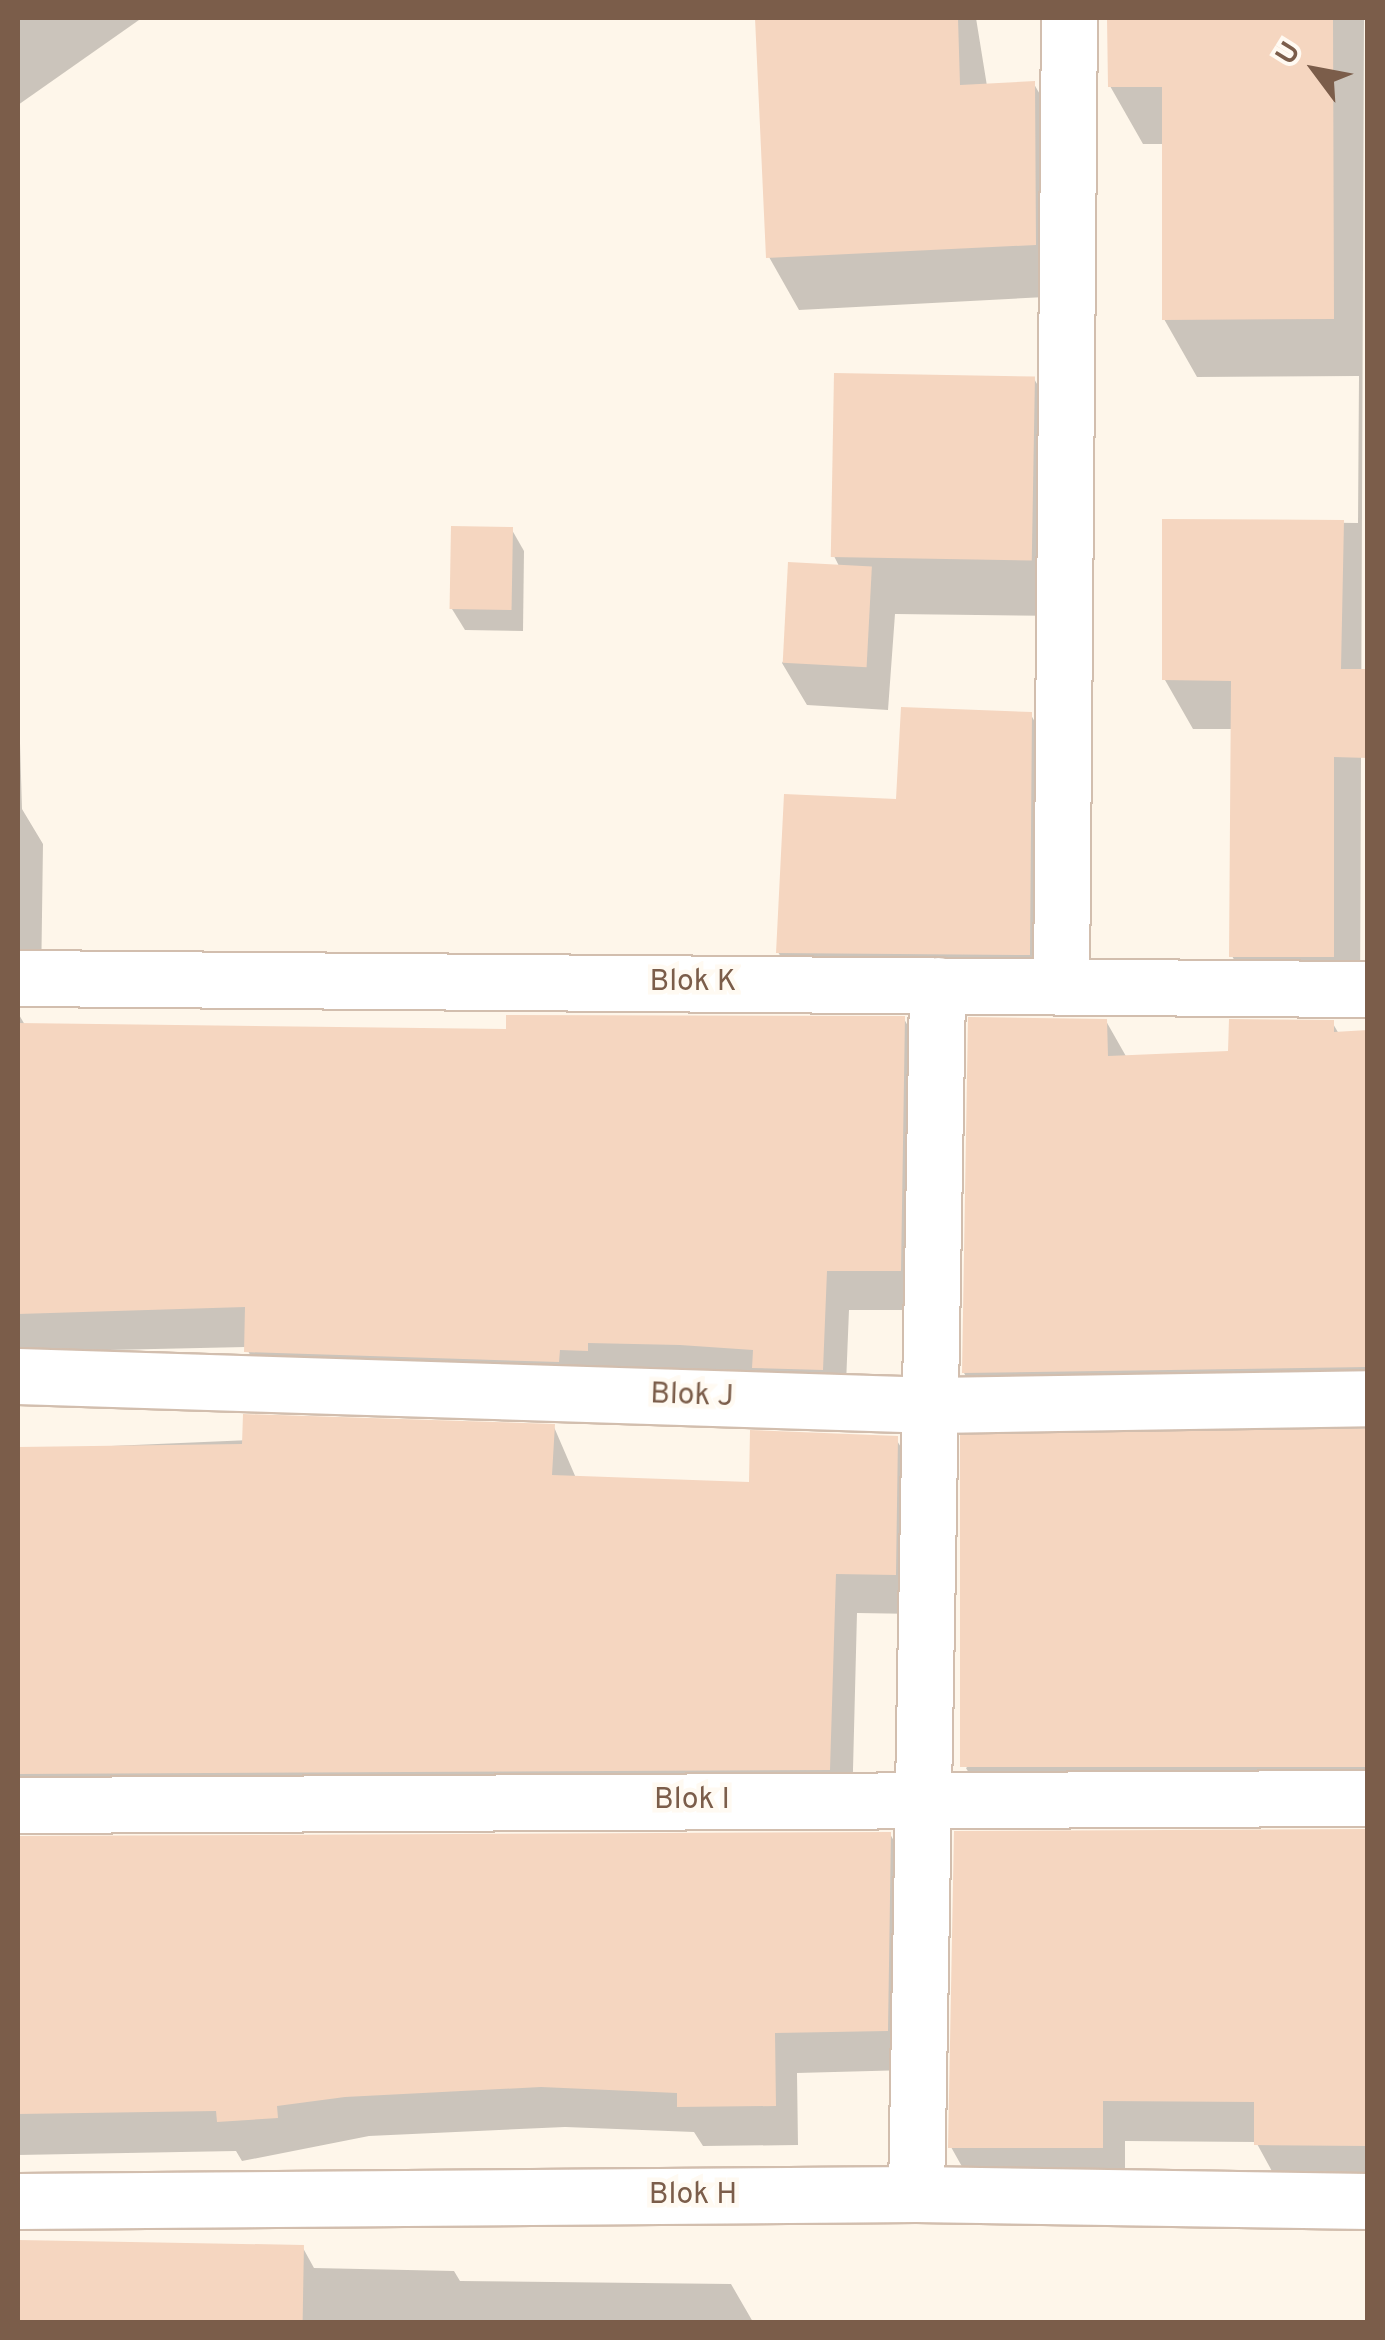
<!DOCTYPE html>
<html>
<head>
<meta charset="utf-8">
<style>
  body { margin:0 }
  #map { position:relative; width:1385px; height:2340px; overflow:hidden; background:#fef6ea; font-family:Overpass,sans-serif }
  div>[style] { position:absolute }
  .shadow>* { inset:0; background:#0003 }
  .building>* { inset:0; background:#f5d6c0; transform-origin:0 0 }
  .roads { filter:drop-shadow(2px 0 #d2beae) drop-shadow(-2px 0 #d2beae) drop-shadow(0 2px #d2beae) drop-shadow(0 -2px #d2beae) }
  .street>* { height:55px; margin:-27.5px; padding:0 27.5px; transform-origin:27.5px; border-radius:27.5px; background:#fff }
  span { translate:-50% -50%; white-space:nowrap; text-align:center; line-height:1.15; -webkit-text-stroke:9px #fffaf2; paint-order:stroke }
  .street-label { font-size:30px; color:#7b5d4a }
  .frame { position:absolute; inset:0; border:20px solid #7b5d4a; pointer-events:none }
  .north { position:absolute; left:1265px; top:20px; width:100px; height:100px; -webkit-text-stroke:8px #fffaf2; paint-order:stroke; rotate:302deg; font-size:28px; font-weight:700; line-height:40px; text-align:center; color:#7b5d4a }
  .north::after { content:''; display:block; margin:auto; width:35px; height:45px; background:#7b5d4a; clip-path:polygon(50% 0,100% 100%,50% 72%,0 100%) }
</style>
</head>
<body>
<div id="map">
  <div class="shadow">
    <div style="clip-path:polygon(18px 18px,138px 18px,139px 20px,18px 105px)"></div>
    <div style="clip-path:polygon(757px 18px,976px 18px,987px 86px,1034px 84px,1064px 136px,1065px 296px,799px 310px,769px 257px)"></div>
    <div style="clip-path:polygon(1110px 18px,1364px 18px,1360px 1006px,1260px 1005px,1232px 956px,1233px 729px,1193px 729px,1165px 680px,1165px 521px,1358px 523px,1359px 376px,1197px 377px,1164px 319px,1164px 144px,1143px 144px,1110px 86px)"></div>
    <div style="clip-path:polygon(1033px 377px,1066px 434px,1065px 616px,895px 614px,888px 710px,807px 705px,782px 663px,840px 568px,834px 556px)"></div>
    <div style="clip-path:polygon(512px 530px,524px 551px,523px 631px,465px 630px,452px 609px)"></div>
    <div style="clip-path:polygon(18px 676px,22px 809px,43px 844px,41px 987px,18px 999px)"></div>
    <div style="clip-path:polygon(1031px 715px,1061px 768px,1059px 1007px,809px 1005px,778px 952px,899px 801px)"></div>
    <div style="clip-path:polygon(18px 1013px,25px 1025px,508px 1031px,904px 1019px,927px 1059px,922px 1310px,849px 1310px,845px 1409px,269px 1391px,246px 1347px,18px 1352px)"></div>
    <div style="clip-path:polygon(1106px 1021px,1127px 1058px,1231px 1054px,1332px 1022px,1339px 1034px,1368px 1033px,1368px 1408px,988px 1414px,964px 1373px)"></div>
    <div style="clip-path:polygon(554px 1427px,576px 1478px,752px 1485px,896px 1439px,920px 1479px,917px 1614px,857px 1613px,852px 1809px,18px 1829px,18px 1450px)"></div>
    <div style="clip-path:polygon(1368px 1432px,1368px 1807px,990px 1809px,966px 1768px)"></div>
    <div style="clip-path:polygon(1368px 1832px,1368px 2187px,1280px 2186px,1256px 2142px,1125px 2141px,1125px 2189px,974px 2188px,951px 2147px)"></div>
    <div style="clip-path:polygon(890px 1834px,913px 1874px,909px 2070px,797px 2073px,798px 2145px,703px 2146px,694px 2132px,565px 2127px,369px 2136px,242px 2161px,236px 2151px,18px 2155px,18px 1839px)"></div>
    <div style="clip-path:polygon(18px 2243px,303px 2248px,314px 2268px,454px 2271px,460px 2281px,731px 2284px,753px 2322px,18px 2322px)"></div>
  </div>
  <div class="building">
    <div style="clip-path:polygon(755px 18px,958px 18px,960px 85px,1035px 81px,1036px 245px,766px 258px)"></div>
    <div style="clip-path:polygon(1107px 18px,1333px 18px,1334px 319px,1162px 320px,1162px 87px,1108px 87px)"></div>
    <div style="left:834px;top:373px;width:201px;height:184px;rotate:1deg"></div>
    <div style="clip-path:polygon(1162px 519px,1344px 520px,1341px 669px,1368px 669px,1368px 758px,1334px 757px,1334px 957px,1229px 957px,1231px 681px,1162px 680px)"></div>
    <div style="left:451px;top:526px;width:62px;height:83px;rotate:1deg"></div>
    <div style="left:788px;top:562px;width:84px;height:101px;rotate:3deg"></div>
    <div style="clip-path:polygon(901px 707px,1032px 712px,1030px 955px,776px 953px,784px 794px,896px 799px)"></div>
    <div style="clip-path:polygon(506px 1015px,905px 1016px,901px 1271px,827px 1271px,823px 1370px,752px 1368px,753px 1350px,680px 1345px,588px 1343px,588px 1351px,560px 1350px,559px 1362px,244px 1352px,245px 1307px,18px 1314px,18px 1023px,506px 1029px)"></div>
    <div style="clip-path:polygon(968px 1017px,1107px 1019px,1108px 1056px,1228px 1051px,1229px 1019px,1334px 1020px,1334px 1032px,1368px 1030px,1368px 1367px,962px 1373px)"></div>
    <div style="clip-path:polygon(243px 1414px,555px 1424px,552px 1475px,749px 1482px,750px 1430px,898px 1436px,896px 1575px,836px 1574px,830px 1770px,18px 1774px,18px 1447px,242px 1444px)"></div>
    <div style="left:1368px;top:1429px;width:338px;height:408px;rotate:90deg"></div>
    <div style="clip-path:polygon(1368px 1829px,1368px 2146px,1254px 2145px,1254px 2102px,1103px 2101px,1103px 2148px,948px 2148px,954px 1831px)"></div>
    <div style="clip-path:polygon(891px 1832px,888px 2031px,775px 2033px,776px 2106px,677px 2107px,677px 2093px,541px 2087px,345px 2097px,277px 2106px,278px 2118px,217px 2122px,216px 2111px,18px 2114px,18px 1836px)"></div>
    <div style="left:18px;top:2240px;width:286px;height:82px;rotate:1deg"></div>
  </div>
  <div class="roads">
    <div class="street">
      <div style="left:18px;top:978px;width:1350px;rotate:0.47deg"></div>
      <div style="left:1061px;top:987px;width:969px;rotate:-89.53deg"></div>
      <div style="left:18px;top:1376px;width:917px;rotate:1.81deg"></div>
      <div style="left:935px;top:1405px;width:433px;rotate:-0.9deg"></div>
      <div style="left:18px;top:1805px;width:1350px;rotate:-0.3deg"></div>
      <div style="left:916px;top:2194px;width:1209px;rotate:-89deg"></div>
      <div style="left:18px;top:2201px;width:898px;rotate:-0.45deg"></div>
      <div style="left:916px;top:2194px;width:452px;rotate:0.9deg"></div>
    </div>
  </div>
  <div class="street-label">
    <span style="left:693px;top:983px">Blok K</span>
    <span style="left:692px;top:1397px;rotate:2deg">Blok J</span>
    <span style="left:692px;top:1801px">Blok I</span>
    <span style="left:693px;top:2196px">Blok H</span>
  </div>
  <div class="frame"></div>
  <div class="north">U</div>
</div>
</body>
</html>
